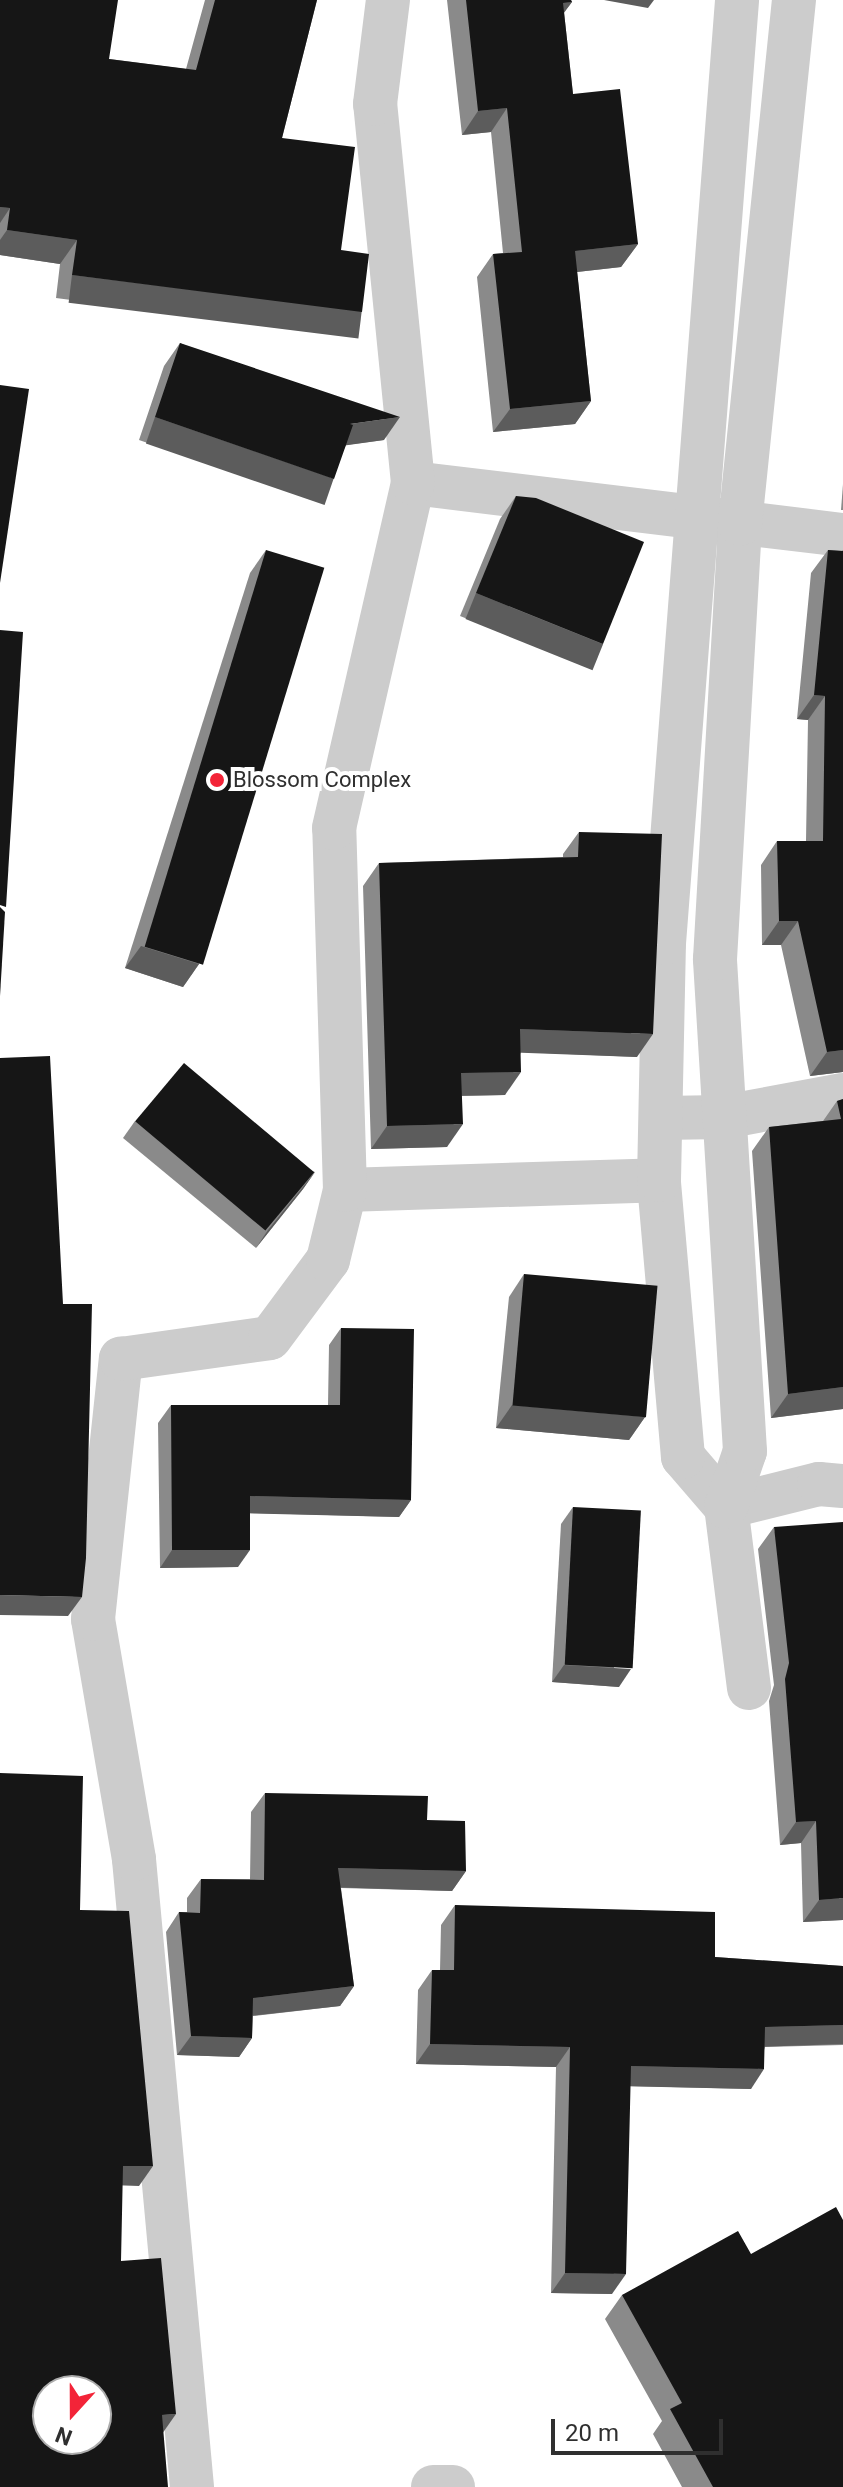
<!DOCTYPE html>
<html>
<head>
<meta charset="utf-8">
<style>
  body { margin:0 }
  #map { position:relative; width:843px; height:2487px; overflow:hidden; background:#fff; font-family:Roboto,sans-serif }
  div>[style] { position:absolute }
  .street>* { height:44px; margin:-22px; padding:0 22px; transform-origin:22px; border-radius:22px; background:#ccc }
  .wall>* { inset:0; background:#8a8a8a }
  .shaded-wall>* { inset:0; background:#5c5c5c; transform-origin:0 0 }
  .building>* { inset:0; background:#161616; transform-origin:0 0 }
  .dots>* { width:22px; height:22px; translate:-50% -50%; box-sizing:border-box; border:4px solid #fff; border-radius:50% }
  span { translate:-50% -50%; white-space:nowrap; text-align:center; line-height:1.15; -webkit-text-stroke:8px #fff; paint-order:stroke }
  .poi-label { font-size:22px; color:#2f2f2f }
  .left { translate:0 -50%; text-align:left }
  .north { position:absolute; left:32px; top:2375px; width:80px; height:80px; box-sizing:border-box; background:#fff; border:2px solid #acacac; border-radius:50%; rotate:201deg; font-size:22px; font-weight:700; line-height:32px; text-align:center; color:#2f2f2f }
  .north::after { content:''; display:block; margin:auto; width:28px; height:36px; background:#f32438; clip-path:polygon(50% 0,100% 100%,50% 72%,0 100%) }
  .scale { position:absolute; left:551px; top:2419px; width:172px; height:36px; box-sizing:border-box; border:4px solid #2f2f2f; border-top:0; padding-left:10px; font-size:24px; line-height:28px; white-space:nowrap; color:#2f2f2f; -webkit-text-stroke:6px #fff; paint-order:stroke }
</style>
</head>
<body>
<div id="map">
  <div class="street">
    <div style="left:413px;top:483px;width:433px;rotate:6.9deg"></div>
    <div style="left:661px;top:1118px;width:63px;rotate:-0.9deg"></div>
    <div style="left:724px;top:1117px;width:121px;rotate:-10.5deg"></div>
    <div style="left:345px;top:1190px;width:314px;rotate:-1.8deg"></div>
    <div style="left:726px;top:1507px;width:66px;rotate:-130.7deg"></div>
    <div style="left:683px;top:1457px;width:278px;rotate:-95deg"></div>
    <div style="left:659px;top:1180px;width:237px;rotate:-88.8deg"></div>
    <div style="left:664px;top:943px;width:946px;rotate:-85.57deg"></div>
    <div style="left:726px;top:1507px;width:96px;rotate:-13.9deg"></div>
    <div style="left:819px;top:1484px;width:24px;rotate:5deg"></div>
    <div style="left:749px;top:1688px;width:182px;rotate:-97.2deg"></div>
    <div style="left:726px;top:1507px;width:59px;rotate:-71.3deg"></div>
    <div style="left:745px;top:1451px;width:493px;rotate:-93.5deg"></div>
    <div style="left:715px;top:959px;width:436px;rotate:-86.7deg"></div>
    <div style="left:740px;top:524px;width:527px;rotate:-84.12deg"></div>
    <div style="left:192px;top:2487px;width:631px;rotate:-95.28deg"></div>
    <div style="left:134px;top:1859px;width:243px;rotate:-99.7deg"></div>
    <div style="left:93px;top:1619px;width:262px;rotate:-83.9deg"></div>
    <div style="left:121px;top:1359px;width:150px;rotate:-8deg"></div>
    <div style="left:270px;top:1338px;width:97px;rotate:-53.4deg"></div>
    <div style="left:328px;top:1260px;width:72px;rotate:-76.3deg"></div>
    <div style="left:345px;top:1190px;width:362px;rotate:-91.7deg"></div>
    <div style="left:334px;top:828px;width:354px;rotate:-77.1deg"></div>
    <div style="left:413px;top:483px;width:381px;rotate:-95.7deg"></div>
    <div style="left:375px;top:104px;width:105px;rotate:-82.9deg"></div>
    <div style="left:433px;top:2487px;width:20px"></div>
  </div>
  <div class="wall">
    <div style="clip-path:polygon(0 0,109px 59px,186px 69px,205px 0,317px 0,282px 138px,341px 250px,346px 336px,56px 298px,60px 264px,0 255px)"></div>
    <div style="clip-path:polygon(447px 0,571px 0,572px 2px,564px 12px,573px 94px,638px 244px,621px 267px,577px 272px,591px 401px,575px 424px,493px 432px,477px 277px,493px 254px,503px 253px,491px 132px,462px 135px)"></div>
    <div style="clip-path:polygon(180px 343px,384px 440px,346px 445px,318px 502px,139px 440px,164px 366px)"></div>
    <div style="clip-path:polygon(843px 484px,843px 510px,841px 510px)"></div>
    <div style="clip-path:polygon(516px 496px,603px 644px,587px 666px,460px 616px,500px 519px)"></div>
    <div style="clip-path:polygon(266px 550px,199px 964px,183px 987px,125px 968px,250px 573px)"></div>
    <div style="clip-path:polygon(828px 550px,842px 551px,843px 550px,843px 1072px,810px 1076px,781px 945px,762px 945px,761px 865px,777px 841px,806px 841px,808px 720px,797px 719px,811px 573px)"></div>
    <div style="clip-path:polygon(579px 832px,637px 1057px,521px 1052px,505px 1095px,462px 1096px,447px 1147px,371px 1149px,363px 886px,379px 863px,563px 857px,563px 854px)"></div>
    <div style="clip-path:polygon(843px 1099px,843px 1409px,771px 1418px,752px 1151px,769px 1127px,823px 1121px,837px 1101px)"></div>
    <div style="clip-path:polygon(135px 1121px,315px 1172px,303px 1189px,256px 1248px,123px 1138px)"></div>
    <div style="clip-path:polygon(524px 1274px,645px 1417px,629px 1440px,496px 1428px,509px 1297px)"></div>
    <div style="clip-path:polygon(341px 1328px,411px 1500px,399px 1517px,250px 1513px,238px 1567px,160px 1568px,158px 1423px,171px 1405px,328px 1405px,329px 1345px)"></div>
    <div style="clip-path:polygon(573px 1507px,619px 1687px,552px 1682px,561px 1524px)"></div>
    <div style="clip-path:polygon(774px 1527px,843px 1920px,803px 1922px,801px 1843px,780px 1845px,769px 1701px,774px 1685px,758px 1549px)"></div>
    <div style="clip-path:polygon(265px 1793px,427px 1820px,466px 1871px,452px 1891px,341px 1888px,354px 1986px,340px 2006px,253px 2016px,252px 2038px,239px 2057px,177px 2055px,166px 1932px,179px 1912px,187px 1912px,187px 1898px,201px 1879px,250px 1879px,251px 1812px)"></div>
    <div style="clip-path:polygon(455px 1905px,715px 1957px,843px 1966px,843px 2045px,765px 2047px,751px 2089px,630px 2086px,612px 2294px,551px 2293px,556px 2067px,416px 2064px,418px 1990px,432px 1970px,440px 1970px,441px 1925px)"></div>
    <div style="clip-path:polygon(751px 2254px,843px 2487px,682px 2487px,653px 2434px,662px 2421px,605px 2319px,622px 2295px)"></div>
  </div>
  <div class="shaded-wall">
    <div style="clip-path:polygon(604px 0,654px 0,648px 8px)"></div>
    <div style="clip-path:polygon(572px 2px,555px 25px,563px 3px)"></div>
    <div style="clip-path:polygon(507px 108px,491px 132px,462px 135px,478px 111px)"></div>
    <div style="clip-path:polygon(0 207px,10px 208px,0 223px)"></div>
    <div style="clip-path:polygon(7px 230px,77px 240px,60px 264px,0 255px,0 240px)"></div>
    <div style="clip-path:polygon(638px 244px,621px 267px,559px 274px,575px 251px)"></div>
    <div style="left:72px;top:275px;width:292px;height:28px;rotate:7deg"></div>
    <div style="clip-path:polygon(591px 401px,575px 424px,493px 432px,510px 409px)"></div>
    <div style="left:155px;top:417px;width:189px;height:28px;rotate:19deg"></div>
    <div style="clip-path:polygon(400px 417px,384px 440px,334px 447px,350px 424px)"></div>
    <div style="left:476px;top:593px;width:137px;height:28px;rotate:22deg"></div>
    <div style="clip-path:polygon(814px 695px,825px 696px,808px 720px,797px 719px)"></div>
    <div style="clip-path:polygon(779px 921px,798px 921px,781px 945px,762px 945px)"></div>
    <div style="clip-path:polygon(141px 946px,199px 964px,183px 987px,125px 968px)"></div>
    <div style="clip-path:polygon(520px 1029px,653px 1034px,637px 1057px,504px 1052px)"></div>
    <div style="clip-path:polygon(843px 1050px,843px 1072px,810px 1076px,827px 1052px)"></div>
    <div style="clip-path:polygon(521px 1072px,505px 1095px,445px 1096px,461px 1073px)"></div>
    <div style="clip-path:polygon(463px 1124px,447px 1147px,371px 1149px,387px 1126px)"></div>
    <div style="clip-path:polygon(315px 1172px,303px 1189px,256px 1248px,268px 1230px)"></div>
    <div style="clip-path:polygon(843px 1387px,843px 1409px,771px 1418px,788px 1394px)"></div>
    <div style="clip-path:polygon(512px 1405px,645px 1417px,629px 1440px,496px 1428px)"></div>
    <div style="clip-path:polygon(250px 1496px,411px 1500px,399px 1517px,237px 1513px)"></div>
    <div style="clip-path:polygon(172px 1550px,250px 1550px,238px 1567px,160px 1568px)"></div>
    <div style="clip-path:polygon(0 1595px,82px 1597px,68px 1616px,0 1615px)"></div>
    <div style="clip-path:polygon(564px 1665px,631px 1669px,619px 1687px,552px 1682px)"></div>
    <div style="clip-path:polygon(816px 1821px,801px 1843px,780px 1845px,796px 1822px)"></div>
    <div style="clip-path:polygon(338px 1868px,466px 1871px,452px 1891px,325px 1887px)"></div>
    <div style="clip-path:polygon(843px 1898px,843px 1920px,803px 1922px,819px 1900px)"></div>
    <div style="clip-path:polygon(354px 1986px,340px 2006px,240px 2017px,253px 1998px)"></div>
    <div style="clip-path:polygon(843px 2025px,843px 2044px,751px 2047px,765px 2027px)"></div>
    <div style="clip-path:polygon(191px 2036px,252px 2038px,239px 2057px,177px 2055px)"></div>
    <div style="clip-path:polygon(430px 2044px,570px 2047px,556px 2067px,416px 2064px)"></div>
    <div style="clip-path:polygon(631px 2066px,764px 2069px,751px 2089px,617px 2086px)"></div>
    <div style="clip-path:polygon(123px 2166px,153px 2166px,139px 2186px,110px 2185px)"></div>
    <div style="clip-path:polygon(565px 2273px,626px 2274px,612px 2294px,551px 2293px)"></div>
    <div style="clip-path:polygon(176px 2414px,162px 2434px,162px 2415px)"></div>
  </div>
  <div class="building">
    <div style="clip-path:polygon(0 0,118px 0,109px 59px,196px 70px,215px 0,317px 0,282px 138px,355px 147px,341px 250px,369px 254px,362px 312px,72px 275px,77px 240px,7px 230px,10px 208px,0 207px)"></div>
    <div style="clip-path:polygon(466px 0,571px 0,572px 2px,563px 3px,573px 94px,620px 89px,638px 244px,575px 251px,591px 401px,510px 409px,493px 254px,522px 252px,507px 108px,478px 111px)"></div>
    <div style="clip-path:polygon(180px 343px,400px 417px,350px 424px,353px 425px,334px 479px,155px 417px)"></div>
    <div style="clip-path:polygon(0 385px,29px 389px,0 583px)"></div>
    <div style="clip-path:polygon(516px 496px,536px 498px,644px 542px,603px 644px,476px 593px)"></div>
    <div style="left:266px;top:550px;width:61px;height:415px;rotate:17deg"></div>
    <div style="clip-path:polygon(828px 550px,843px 551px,843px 1050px,827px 1052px,798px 921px,779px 921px,777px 841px,823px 841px,825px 696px,814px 695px)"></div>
    <div style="clip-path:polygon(0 630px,23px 632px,6px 907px,0 905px)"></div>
    <div style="clip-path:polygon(579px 832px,662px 834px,653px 1034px,520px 1029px,521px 1072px,461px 1073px,463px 1124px,387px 1126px,379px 863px,578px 857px)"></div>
    <div style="clip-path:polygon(0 907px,5px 912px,0 996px)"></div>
    <div style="clip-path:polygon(50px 1056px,63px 1304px,92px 1304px,86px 1558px,82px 1597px,0 1595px,0 1058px)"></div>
    <div style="left:184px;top:1063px;width:170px;height:76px;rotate:40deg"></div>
    <div style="clip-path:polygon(843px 1099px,843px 1387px,788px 1394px,769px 1127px,841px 1119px,837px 1101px)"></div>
    <div style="left:524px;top:1274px;width:134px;height:132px;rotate:5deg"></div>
    <div style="clip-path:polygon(341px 1328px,414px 1329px,411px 1500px,250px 1496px,250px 1550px,172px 1550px,171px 1405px,340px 1405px)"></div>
    <div style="left:573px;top:1507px;width:68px;height:158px;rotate:3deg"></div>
    <div style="clip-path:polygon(843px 1522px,843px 1898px,819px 1900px,816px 1821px,796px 1822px,785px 1679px,789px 1663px,774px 1527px)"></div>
    <div style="clip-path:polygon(evenodd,0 1773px,83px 1776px,80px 1910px,129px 1911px,153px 2166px,123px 2166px,121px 2261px,161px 2258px,176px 2414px,162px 2415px,168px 2487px,0 2487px,0 1773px,48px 2391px,96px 2391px,96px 2439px,48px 2439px,48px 2391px)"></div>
    <div style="clip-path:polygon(265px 1793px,428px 1796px,427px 1820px,465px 1821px,466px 1871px,338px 1868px,354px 1986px,253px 1998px,252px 2038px,191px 2036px,179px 1912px,200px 1913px,201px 1879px,264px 1880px)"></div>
    <div style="clip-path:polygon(455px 1905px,715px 1912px,715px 1957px,843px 1966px,843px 2025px,765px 2027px,764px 2069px,631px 2066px,626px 2274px,565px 2273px,570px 2047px,430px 2044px,432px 1970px,454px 1970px)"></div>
    <div style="clip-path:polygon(836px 2207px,843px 2220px,843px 2487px,713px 2487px,670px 2409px,682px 2403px,622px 2295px,738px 2231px,751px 2254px)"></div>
  </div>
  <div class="dots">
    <div style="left:217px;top:780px;background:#f32438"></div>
  </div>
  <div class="poi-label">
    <span class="left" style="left:233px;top:780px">Blossom Complex</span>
  </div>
  <div class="north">N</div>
  <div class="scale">20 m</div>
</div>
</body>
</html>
